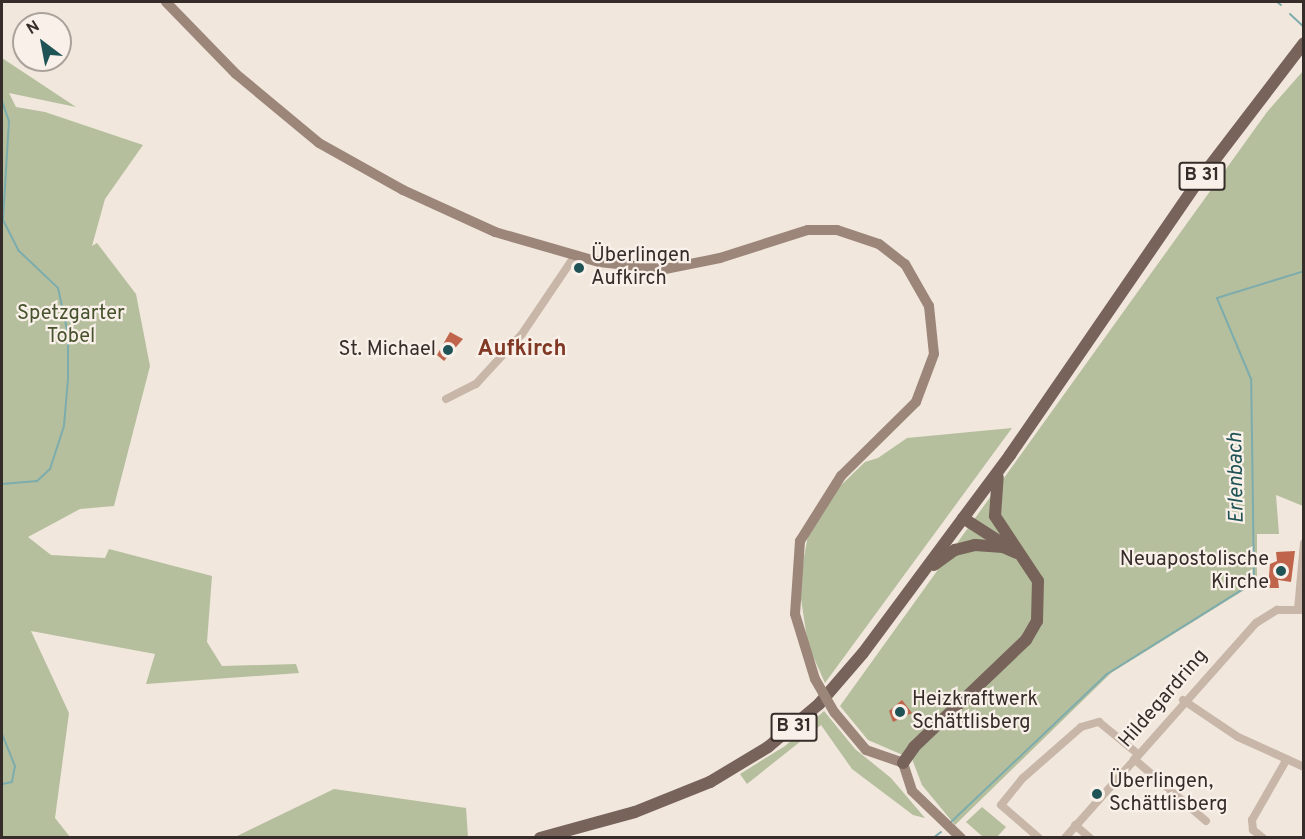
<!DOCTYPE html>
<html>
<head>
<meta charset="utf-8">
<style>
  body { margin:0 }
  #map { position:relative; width:1305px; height:839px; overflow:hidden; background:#f1e7dd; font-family:Overpass,sans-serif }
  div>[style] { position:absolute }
  .green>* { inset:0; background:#b5bf9d }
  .stream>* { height:2px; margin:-1px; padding:0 1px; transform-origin:1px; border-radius:1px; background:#7dacad }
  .building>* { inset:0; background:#c0654c }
  .street>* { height:8px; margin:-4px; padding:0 4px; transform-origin:4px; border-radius:4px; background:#c8b7a9 }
  .secondary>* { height:10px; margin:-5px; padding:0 5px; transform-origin:5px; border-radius:5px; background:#9c867a }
  .primary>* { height:12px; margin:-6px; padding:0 6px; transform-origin:6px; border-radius:6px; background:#77635a }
  .secondary-bridge>* { height:10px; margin:-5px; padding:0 5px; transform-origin:5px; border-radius:5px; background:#9c867a }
  .dots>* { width:16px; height:16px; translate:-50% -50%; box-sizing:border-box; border:3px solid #f9f1e9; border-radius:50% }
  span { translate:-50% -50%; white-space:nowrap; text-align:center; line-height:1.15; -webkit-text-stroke:4.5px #f9f1e9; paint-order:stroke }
  .shield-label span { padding:2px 4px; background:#f9f1e9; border:2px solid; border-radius:4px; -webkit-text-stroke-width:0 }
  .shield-label { font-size:18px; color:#362c29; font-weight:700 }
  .poi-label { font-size:20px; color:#362c29 }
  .left { translate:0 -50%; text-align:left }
  .right { translate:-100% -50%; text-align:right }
  .park-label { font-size:20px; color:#46532d }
  .street-label { font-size:20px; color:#362c29 }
  .water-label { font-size:21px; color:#205356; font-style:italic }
  .quarter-label { font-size:22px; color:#813925; font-weight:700 }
  .frame { position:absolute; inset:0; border:3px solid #362c29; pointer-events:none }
  .north { position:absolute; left:12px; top:12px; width:60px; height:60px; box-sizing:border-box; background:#f9f1e9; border:2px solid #aba29c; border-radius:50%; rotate:328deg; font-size:16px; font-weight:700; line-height:24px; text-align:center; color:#362c29 }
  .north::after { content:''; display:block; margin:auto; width:21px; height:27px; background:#205356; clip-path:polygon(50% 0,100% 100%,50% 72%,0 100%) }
</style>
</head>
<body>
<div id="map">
  <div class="green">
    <div style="clip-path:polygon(2px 58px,76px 107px,9px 93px,16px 107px,45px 112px,143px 145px,105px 199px,92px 246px,97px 243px,136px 294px,150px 366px,114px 506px,80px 509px,28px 537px,51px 555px,105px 558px,109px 549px,212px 576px,207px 642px,222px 666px,296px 664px,299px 673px,146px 684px,155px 654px,31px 631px,69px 713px,55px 818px,70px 837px,2px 837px)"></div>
    <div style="clip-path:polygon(1303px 71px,1303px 506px,1276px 495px,1279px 534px,1257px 534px,1257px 582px,1111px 673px,955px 825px,922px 785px,912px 759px,868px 740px,840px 706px,1267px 112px)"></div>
    <div style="clip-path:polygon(1012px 428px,825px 683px,808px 645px,799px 586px,808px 535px,835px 491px,865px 462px,878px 458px,907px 438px)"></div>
    <div style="clip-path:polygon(824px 711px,855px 749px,891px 778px,925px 818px,913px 815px,852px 769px,821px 725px,747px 784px,740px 774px,785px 746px)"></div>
    <div style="clip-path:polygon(334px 789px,466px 808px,468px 837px,235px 837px)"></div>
    <div style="clip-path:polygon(982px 807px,1006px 827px,997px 837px,983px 837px,966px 822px)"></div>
  </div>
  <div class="stream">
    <div style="left:1277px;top:2px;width:5px;rotate:37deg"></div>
    <div style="left:1290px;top:14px;width:19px;rotate:43deg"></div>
    <div style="left:2px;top:101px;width:21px;rotate:71deg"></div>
    <div style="left:9px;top:121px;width:99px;rotate:93.5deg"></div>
    <div style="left:3px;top:220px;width:34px;rotate:63deg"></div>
    <div style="left:18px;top:250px;width:55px;rotate:43.5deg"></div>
    <div style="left:58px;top:288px;width:47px;rotate:77.7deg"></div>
    <div style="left:68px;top:334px;width:45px;rotate:90deg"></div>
    <div style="left:68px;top:379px;width:47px;rotate:94.9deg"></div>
    <div style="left:64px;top:426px;width:45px;rotate:108deg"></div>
    <div style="left:50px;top:469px;width:18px;rotate:137deg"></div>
    <div style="left:37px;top:481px;width:35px;rotate:175deg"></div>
    <div style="left:2px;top:734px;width:35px;rotate:68deg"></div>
    <div style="left:15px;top:766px;width:16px;rotate:101deg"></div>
    <div style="left:12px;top:782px;width:10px;rotate:169deg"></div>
    <div style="left:951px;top:822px;width:215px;rotate:-43.5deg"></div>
    <div style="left:1107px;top:674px;width:173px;rotate:-32deg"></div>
    <div style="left:1254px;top:582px;width:203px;rotate:-90.8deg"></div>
    <div style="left:1251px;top:379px;width:88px;rotate:-112.8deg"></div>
    <div style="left:1217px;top:298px;width:91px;rotate:-17.2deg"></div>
    <div style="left:933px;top:838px;width:10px;rotate:-37deg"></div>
  </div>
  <div class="building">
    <div style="clip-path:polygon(450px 332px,463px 339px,444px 361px,437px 355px)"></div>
    <div style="clip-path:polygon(1295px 551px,1291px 582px,1278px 580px,1279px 588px,1268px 588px,1270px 564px,1277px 561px,1276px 552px)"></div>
    <div style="clip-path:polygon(902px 700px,912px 713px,893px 722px,889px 711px)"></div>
  </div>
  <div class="street">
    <div style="left:446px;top:399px;width:34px;rotate:-27deg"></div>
    <div style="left:476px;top:384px;width:68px;rotate:-47.4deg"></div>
    <div style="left:522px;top:334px;width:93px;rotate:-56deg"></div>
    <div style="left:1298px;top:609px;width:66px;rotate:-84.8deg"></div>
    <div style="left:1183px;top:700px;width:66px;rotate:33.9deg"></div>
    <div style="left:1238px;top:737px;width:72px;rotate:24.4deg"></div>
    <div style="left:1134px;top:759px;width:95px;rotate:40.7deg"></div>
    <div style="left:1075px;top:825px;width:20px;rotate:41deg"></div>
    <div style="left:1039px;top:838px;width:50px;rotate:-139deg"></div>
    <div style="left:1001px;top:805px;width:35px;rotate:-51deg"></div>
    <div style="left:1023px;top:778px;width:77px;rotate:-41.3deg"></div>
    <div style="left:1081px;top:727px;width:19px;rotate:-16deg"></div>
    <div style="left:1099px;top:722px;width:50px;rotate:39.4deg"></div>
    <div style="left:1065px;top:838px;width:288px;rotate:-48.4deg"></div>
    <div style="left:1256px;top:623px;width:25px;rotate:-32deg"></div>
    <div style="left:1277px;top:610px;width:27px"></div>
    <div style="left:1263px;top:838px;width:13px;rotate:-141deg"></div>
    <div style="left:1253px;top:830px;width:10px;rotate:-96deg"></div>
    <div style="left:1252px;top:820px;width:70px;rotate:-60.2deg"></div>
  </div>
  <div class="secondary">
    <div style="left:166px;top:2px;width:100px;rotate:45.8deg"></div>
    <div style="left:236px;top:74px;width:108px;rotate:39.7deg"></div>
    <div style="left:319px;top:143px;width:96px;rotate:29.2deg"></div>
    <div style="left:403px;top:190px;width:101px;rotate:24.5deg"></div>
    <div style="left:495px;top:232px;width:108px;rotate:16.1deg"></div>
    <div style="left:599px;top:262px;width:66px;rotate:6.1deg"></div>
    <div style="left:665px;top:269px;width:56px;rotate:-11.3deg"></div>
    <div style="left:720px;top:258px;width:92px;rotate:-17.7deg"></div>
    <div style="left:808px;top:230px;width:29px"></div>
    <div style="left:837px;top:230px;width:44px;rotate:18.4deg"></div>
    <div style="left:879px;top:244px;width:33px;rotate:38deg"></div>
    <div style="left:905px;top:264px;width:48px;rotate:60.3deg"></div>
    <div style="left:929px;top:306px;width:48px;rotate:84.1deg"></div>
    <div style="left:934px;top:354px;width:51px;rotate:110.6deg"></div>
    <div style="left:916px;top:402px;width:105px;rotate:135.4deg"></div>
    <div style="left:841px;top:476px;width:77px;rotate:122.2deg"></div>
    <div style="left:800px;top:541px;width:73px;rotate:93.9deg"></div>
    <div style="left:795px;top:614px;width:68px;rotate:72.9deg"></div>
    <div style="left:835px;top:713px;width:48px;rotate:50deg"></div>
    <div style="left:866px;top:750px;width:39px;rotate:19deg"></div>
    <div style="left:903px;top:763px;width:29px;rotate:72deg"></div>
    <div style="left:912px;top:791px;width:68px;rotate:43.8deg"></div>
  </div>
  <div class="primary">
    <div style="left:963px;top:518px;width:50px;rotate:32.7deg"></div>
    <div style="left:934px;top:565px;width:26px;rotate:-36deg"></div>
    <div style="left:955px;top:550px;width:21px;rotate:-14deg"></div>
    <div style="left:975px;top:545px;width:28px;rotate:4deg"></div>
    <div style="left:1003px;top:547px;width:15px;rotate:23deg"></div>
    <div style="left:903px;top:763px;width:19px;rotate:-55deg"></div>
    <div style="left:914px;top:747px;width:155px;rotate:-43.7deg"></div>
    <div style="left:1026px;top:640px;width:22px;rotate:-60deg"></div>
    <div style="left:1037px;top:621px;width:40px;rotate:-88.6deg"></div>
    <div style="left:1038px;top:581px;width:78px;rotate:-123.5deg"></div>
    <div style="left:995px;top:516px;width:39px;rotate:-86deg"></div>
    <div style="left:540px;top:838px;width:98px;rotate:-15.3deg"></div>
    <div style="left:635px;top:812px;width:81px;rotate:-21.8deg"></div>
    <div style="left:710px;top:782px;width:68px;rotate:-31.1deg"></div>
    <div style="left:768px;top:747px;width:67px;rotate:-40.1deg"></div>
    <div style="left:819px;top:704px;width:67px;rotate:-49.2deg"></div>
    <div style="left:863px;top:653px;width:247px;rotate:-53.4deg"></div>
    <div style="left:1010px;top:455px;width:335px;rotate:-55.5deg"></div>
    <div style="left:1200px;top:179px;width:171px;rotate:-52.6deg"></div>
  </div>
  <div class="secondary-bridge">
    <div style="left:815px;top:679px;width:39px;rotate:60deg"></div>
  </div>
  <div class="dots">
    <div style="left:579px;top:268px;background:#205356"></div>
    <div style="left:448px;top:350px;background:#205356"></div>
    <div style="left:1281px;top:571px;background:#205356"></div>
    <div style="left:900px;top:712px;background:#205356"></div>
    <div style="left:1097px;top:794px;background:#205356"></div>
  </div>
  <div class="shield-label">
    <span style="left:1202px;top:176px">B 31</span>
    <span style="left:794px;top:727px">B 31</span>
  </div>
  <div class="poi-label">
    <span class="left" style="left:591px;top:268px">Überlingen<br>Aufkirch</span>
    <span class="right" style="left:436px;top:350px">St. Michael</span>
    <span class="right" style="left:1269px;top:572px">Neuapostolische<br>Kirche</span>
    <span class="left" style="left:912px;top:712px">Heizkraftwerk<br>Schättlisberg</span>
    <span class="left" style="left:1109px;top:794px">Überlingen,<br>Schättlisberg</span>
  </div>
  <div class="park-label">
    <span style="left:71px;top:326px">Spetzgarter<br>Tobel</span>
  </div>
  <div class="street-label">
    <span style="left:1164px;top:699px;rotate:-49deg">Hildegardring</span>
  </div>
  <div class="water-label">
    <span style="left:1237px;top:478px;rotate:-91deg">Erlenbach</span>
  </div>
  <div class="quarter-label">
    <span style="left:522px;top:350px">Aufkirch</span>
  </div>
  <div class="frame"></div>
  <div class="north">N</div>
</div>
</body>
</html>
